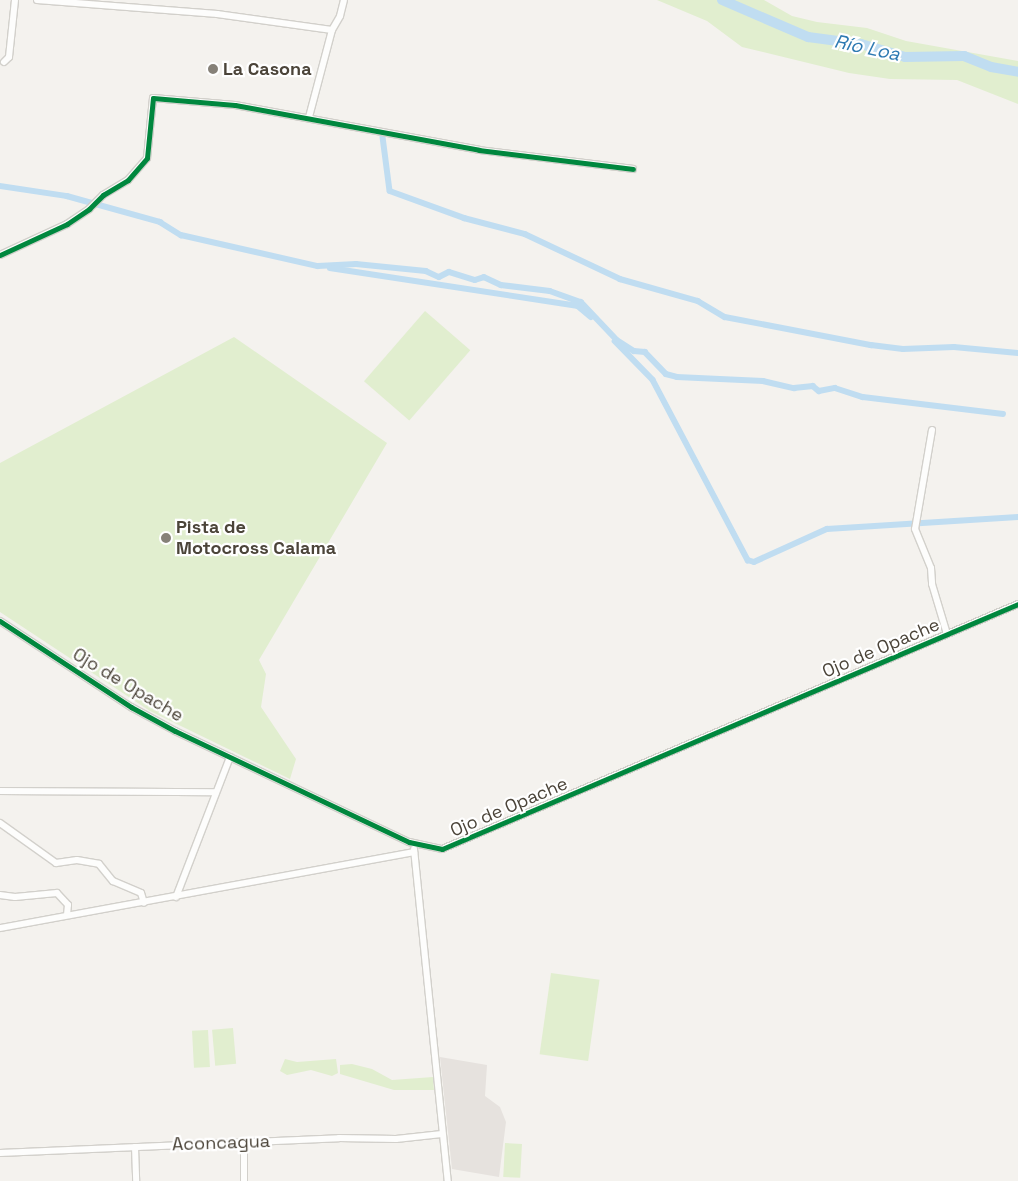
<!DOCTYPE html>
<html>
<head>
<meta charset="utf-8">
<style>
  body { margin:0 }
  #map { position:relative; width:1018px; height:1181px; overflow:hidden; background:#f4f2ee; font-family:"Space Grotesk",sans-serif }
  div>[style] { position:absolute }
  .industrial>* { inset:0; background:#e6e2de }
  .green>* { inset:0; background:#e1eecf; transform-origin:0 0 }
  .canal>* { height:5.5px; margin:-2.75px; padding:0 2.75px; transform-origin:2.75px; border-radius:2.75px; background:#c0ddf1 }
  .river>* { height:10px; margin:-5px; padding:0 5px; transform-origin:5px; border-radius:5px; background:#c0ddf1 }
  .roads { filter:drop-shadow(1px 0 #d2d0cb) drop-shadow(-1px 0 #d2d0cb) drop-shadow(0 1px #d2d0cb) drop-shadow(0 -1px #d2d0cb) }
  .minor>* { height:6px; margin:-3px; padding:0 3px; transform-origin:3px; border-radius:3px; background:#fdfdfc }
  .cycleway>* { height:5px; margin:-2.5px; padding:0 2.5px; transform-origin:2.5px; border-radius:2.5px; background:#00873e }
  .dots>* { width:14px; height:14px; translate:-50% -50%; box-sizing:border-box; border:2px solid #fff; border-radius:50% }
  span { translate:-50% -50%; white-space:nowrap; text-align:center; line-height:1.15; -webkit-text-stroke:4.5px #fff; paint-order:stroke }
  .poi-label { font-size:18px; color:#4b4439; font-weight:700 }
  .left { translate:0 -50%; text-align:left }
  .street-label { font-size:18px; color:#4b4439 }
  .water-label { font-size:19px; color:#2e7ab2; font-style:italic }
</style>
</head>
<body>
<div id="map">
  <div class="industrial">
    <div style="clip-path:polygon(440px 1057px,487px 1065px,485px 1096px,500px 1107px,506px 1122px,499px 1177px,452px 1169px)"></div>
  </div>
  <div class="green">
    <div style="clip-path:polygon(657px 0,764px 0,792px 16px,817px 22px,867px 28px,906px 41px,1018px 61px,1018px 104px,957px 80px,890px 79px,849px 73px,742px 47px,707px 21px)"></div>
    <div style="left:425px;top:311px;width:60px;height:93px;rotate:41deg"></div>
    <div style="clip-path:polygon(234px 337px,387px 443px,259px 660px,266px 674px,261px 707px,296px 759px,290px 779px,150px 711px,0 612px,0 463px)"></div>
    <div style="left:551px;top:973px;width:49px;height:82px;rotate:8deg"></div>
    <div style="left:233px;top:1028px;width:36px;height:21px;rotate:85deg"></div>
    <div style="left:208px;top:1030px;width:37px;height:16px;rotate:87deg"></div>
    <div style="clip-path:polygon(285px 1059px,297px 1062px,336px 1059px,338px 1073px,332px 1076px,311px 1070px,287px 1075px,280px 1071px)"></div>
    <div style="clip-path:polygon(352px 1064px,372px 1069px,392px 1080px,433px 1077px,434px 1090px,394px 1090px,340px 1074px,340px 1065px)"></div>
    <div style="left:505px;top:1143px;width:17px;height:34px;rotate:3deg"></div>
  </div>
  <div class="canal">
    <div style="left:383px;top:137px;width:54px;rotate:82.6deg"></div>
    <div style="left:390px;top:191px;width:79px;rotate:20deg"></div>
    <div style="left:464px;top:218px;width:63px;rotate:14.7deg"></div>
    <div style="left:525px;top:234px;width:105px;rotate:25.3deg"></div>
    <div style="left:620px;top:279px;width:81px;rotate:15.8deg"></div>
    <div style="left:698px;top:301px;width:31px;rotate:31deg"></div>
    <div style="left:725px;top:317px;width:149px;rotate:10.9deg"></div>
    <div style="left:871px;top:345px;width:32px;rotate:7deg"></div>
    <div style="left:903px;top:349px;width:51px;rotate:-2.2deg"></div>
    <div style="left:954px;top:347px;width:64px;rotate:5.4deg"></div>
    <div style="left:0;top:186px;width:68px;rotate:8.5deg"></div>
    <div style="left:67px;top:196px;width:97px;rotate:15.6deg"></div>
    <div style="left:160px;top:222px;width:25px;rotate:32deg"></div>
    <div style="left:181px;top:235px;width:140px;rotate:12.8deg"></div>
    <div style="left:318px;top:266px;width:38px;rotate:-3deg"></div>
    <div style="left:356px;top:264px;width:70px;rotate:5.7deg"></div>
    <div style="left:426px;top:271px;width:14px;rotate:25deg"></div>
    <div style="left:439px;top:277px;width:11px;rotate:-27deg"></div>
    <div style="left:449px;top:272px;width:27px;rotate:17deg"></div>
    <div style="left:475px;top:280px;width:9px;rotate:-18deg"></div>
    <div style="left:484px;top:277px;width:19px;rotate:25deg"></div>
    <div style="left:501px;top:285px;width:49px;rotate:7deg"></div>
    <div style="left:550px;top:291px;width:33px;rotate:20deg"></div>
    <div style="left:581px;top:302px;width:52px;rotate:46.5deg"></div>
    <div style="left:617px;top:340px;width:20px;rotate:33deg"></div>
    <div style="left:634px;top:351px;width:11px;rotate:5deg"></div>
    <div style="left:645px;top:352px;width:30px;rotate:46deg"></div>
    <div style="left:666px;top:374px;width:11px;rotate:15deg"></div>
    <div style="left:677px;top:377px;width:86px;rotate:2.7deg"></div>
    <div style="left:763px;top:381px;width:32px;rotate:13deg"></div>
    <div style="left:794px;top:388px;width:19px;rotate:-6deg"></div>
    <div style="left:813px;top:386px;width:8px;rotate:40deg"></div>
    <div style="left:819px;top:391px;width:16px;rotate:-11deg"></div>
    <div style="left:835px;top:388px;width:29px;rotate:18deg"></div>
    <div style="left:863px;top:397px;width:141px;rotate:6.9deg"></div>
    <div style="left:330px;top:268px;width:251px;rotate:8.7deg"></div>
    <div style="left:578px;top:306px;width:17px;rotate:40deg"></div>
    <div style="left:615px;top:341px;width:54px;rotate:45.7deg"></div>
    <div style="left:653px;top:380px;width:204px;rotate:62.2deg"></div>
    <div style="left:748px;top:560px;width:6px;rotate:18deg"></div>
    <div style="left:754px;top:562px;width:80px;rotate:-24.3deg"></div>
    <div style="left:827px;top:529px;width:191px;rotate:-3.6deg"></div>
  </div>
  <div class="river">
    <div style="left:722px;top:0;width:94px;rotate:23.3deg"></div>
    <div style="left:808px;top:37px;width:53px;rotate:7.5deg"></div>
    <div style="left:861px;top:44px;width:46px;rotate:16.5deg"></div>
    <div style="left:905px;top:57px;width:59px;rotate:-1deg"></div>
    <div style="left:964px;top:56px;width:29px;rotate:22deg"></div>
    <div style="left:991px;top:67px;width:27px;rotate:10deg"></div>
  </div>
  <div class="roads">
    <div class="minor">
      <div style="left:37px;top:0;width:181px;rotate:4.4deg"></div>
      <div style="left:217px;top:14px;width:116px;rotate:7.9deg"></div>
      <div style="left:332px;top:30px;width:90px;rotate:104.8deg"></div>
      <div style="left:332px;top:30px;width:16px;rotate:-60deg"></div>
      <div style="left:340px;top:16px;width:16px;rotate:-76deg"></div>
      <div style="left:4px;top:62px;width:7px;rotate:-45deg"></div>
      <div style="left:9px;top:57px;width:57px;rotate:-84deg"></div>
      <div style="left:0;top:255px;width:74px;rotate:-24.8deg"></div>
      <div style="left:67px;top:224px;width:27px;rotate:-34deg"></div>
      <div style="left:89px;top:209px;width:20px;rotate:-45deg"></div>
      <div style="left:103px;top:195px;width:29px;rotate:-31deg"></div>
      <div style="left:128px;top:180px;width:29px;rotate:-49deg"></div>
      <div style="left:147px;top:158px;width:60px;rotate:-84.3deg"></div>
      <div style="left:153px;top:98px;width:82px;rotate:4.9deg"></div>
      <div style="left:235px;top:105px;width:248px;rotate:10.4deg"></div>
      <div style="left:479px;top:150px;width:155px;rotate:7deg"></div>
      <div style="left:932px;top:430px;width:100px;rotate:99.7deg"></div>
      <div style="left:915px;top:529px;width:42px;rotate:67.7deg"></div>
      <div style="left:931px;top:568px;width:16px;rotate:86deg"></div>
      <div style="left:932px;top:584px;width:52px;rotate:73.3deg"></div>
      <div style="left:0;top:621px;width:157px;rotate:33.3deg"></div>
      <div style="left:131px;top:707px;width:50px;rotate:28.6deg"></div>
      <div style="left:175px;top:731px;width:259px;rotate:25.4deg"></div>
      <div style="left:409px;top:842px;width:34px;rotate:12deg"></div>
      <div style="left:442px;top:849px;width:626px;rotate:-23.04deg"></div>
      <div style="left:0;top:791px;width:216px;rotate:0.3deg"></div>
      <div style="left:0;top:823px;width:69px;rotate:35.5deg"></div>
      <div style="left:56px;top:863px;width:21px;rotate:-8deg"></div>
      <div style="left:77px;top:860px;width:22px;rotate:10deg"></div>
      <div style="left:99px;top:864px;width:22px;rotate:51deg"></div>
      <div style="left:113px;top:881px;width:30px;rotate:23deg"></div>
      <div style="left:141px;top:893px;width:10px;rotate:73deg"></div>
      <div style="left:414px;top:849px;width:334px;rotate:84.2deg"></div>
      <div style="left:0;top:895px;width:15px;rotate:8deg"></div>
      <div style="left:15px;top:897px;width:42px;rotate:-5.4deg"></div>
      <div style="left:57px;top:893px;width:16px;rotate:47deg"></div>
      <div style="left:68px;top:905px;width:10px;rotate:96deg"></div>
      <div style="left:176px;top:897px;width:150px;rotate:-68.9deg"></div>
      <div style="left:0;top:928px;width:421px;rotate:-10.4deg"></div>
      <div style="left:135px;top:1147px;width:34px;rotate:88deg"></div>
      <div style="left:0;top:1153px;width:339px;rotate:-2.5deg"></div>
      <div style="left:339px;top:1138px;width:57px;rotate:1deg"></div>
      <div style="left:396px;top:1139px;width:46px;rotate:-6.2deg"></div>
      <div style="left:244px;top:1181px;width:39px;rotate:-90deg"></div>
    </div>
  </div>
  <div class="cycleway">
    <div style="left:0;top:255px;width:74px;rotate:-24.8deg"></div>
    <div style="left:67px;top:224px;width:27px;rotate:-34deg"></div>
    <div style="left:89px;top:209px;width:20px;rotate:-45deg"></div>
    <div style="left:103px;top:195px;width:29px;rotate:-31deg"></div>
    <div style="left:128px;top:180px;width:29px;rotate:-49deg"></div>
    <div style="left:147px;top:158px;width:60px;rotate:-84.3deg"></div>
    <div style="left:153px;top:98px;width:82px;rotate:4.9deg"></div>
    <div style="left:235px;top:105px;width:248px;rotate:10.4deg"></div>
    <div style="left:479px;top:150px;width:155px;rotate:7deg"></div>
    <div style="left:0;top:621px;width:157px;rotate:33.3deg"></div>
    <div style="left:131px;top:707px;width:50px;rotate:28.6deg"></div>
    <div style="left:175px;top:731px;width:259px;rotate:25.4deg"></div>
    <div style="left:409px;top:842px;width:34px;rotate:12deg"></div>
    <div style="left:442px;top:849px;width:626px;rotate:-23.04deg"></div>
  </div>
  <div class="dots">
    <div style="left:213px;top:69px;background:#868178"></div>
    <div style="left:166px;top:538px;background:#868178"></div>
  </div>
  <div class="poi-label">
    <span class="left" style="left:223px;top:69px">La Casona</span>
    <span class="left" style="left:176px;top:538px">Pista de<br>Motocross Calama</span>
  </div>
  <div class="street-label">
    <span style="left:881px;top:648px;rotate:-23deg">Ojo de Opache</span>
    <span style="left:128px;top:685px;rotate:31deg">Ojo de Opache</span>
    <span style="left:509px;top:807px;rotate:-23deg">Ojo de Opache</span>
    <span style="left:221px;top:1143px;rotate:-2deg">Aconcagua</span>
  </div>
  <div class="water-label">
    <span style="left:867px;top:48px;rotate:12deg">Río Loa</span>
  </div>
</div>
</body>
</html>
